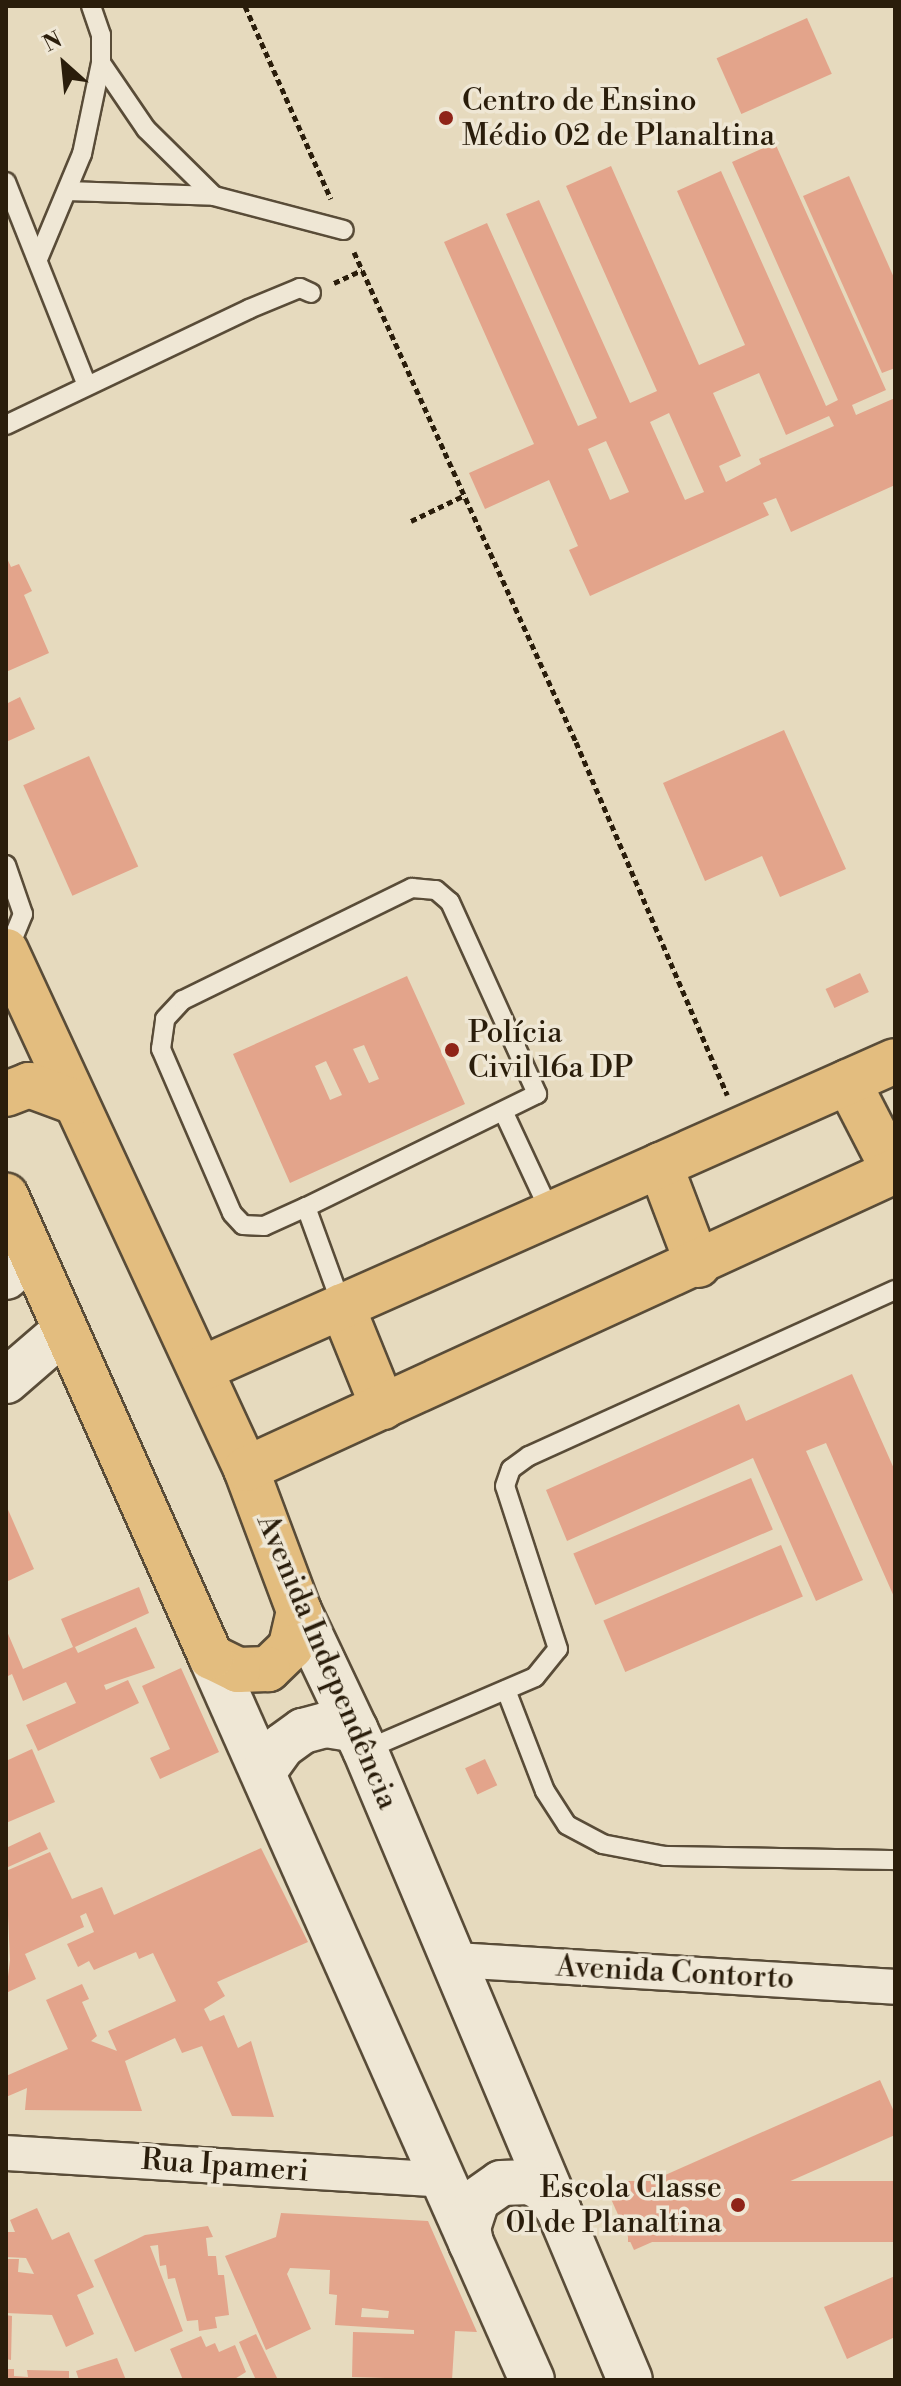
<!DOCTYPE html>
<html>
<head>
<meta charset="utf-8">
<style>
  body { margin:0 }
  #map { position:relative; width:901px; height:2386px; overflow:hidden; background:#e6dabe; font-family:"Libre Bodoni",serif }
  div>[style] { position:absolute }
  .building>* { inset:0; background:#e3a48b; transform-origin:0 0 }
  .path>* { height:5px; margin-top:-2.5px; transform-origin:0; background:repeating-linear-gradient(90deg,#2a1d0b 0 6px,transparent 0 10px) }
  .roads { filter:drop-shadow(2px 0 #594c38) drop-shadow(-2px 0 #594c38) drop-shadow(0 2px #594c38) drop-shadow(0 -2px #594c38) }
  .lane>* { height:18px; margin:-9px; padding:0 9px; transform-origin:9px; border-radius:9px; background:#efe7d5 }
  .street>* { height:34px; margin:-17px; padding:0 17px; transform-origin:17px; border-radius:17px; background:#efe7d5 }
  .secondary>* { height:44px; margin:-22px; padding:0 22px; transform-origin:22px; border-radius:22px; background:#efe7d5 }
  .primary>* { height:44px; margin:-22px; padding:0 22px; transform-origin:22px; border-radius:22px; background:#e3bd7f }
  .dots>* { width:22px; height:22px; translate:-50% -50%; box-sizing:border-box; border:4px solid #efe7d5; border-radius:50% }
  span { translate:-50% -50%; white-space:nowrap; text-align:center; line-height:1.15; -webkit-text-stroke:7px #efe7d5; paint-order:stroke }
  .poi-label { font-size:30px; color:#2a1d0b }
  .left { translate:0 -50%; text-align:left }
  .right { translate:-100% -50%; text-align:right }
  .street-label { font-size:30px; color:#2a1d0b }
  .frame { position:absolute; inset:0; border:8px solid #2a1d0b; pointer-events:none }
  .north { position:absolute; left:24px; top:24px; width:80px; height:80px; -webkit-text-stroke:6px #efe7d5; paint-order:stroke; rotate:333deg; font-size:22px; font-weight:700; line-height:32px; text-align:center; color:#2a1d0b }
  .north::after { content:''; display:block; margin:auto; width:28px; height:36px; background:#2a1d0b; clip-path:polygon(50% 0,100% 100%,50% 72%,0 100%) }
</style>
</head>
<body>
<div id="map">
  <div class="building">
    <div style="left:807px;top:18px;width:61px;height:99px;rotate:66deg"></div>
    <div style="clip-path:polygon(evenodd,775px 143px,886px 390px,852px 405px,856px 415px,895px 398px,895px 485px,791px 532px,776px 498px,763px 503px,769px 515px,590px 596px,569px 550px,578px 546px,549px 480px,485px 509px,469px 473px,534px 444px,444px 242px,487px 223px,578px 426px,597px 418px,506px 214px,539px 200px,630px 403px,657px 391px,566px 186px,611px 166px,699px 365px,745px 345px,677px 191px,721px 171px,826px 406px,838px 400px,732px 162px,775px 143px,759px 373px,786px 435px,829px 416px,834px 426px,759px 459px,761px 464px,726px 482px,719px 466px,741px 456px,713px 393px,759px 373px,775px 143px,669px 413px,704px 492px,685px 500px,650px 422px,669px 413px,775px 143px,606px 441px,629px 492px,610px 500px,588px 449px,606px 441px)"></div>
    <div style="clip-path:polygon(849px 176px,895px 280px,895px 368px,882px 373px,803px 196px)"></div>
    <div style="clip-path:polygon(6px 556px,11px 567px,19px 564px,32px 591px,24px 595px,49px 653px,6px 672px)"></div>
    <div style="clip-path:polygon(20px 697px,35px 729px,6px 742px,6px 704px)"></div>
    <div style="clip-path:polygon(784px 730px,846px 869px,780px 897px,762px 856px,705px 881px,663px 783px)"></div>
    <div style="left:89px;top:756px;width:121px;height:72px;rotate:66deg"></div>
    <div style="left:860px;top:973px;width:21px;height:38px;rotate:65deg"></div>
    <div style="clip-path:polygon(evenodd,407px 976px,465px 1104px,290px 1183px,233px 1054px,407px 976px,364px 1045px,379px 1079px,369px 1083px,353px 1049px,364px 1045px,407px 976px,326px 1061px,342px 1095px,330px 1100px,315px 1066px,326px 1061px)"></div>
    <div style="clip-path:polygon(852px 1374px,895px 1471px,895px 1599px,826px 1443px,806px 1451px,863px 1580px,816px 1601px,753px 1458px,567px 1541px,546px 1490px,739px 1404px,746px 1421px)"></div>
    <div style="left:751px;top:1478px;width:56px;height:193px;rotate:67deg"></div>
    <div style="clip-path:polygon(6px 1505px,34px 1569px,6px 1582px)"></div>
    <div style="left:781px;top:1545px;width:56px;height:193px;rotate:67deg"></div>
    <div style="clip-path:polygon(139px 1587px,149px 1613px,75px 1647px,78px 1653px,136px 1627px,155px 1668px,104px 1685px,106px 1690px,128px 1680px,139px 1703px,38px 1751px,26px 1725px,76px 1703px,66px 1682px,23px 1701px,12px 1674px,6px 1677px,6px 1629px,23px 1669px,73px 1647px,61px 1619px)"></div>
    <div style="clip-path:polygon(181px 1668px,219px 1752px,160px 1779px,150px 1758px,170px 1749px,142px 1686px)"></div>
    <div style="clip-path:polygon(32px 1749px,55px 1802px,6px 1823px,6px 1761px)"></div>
    <div style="left:485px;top:1759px;width:29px;height:22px;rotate:65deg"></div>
    <div style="clip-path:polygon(40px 1832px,48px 1849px,6px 1868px,6px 1848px)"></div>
    <div style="clip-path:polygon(261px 1848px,308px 1942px,217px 1982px,225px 1996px,204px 2009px,210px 2021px,224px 2015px,238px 2048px,251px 2041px,274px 2117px,232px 2116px,202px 2046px,182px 2053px,175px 2038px,125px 2061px,142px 2111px,25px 2110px,27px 2088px,6px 2097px,6px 2076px,68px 2049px,46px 2000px,82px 1984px,89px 1999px,82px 2002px,97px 2036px,91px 2041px,117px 2051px,108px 2031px,176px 2001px,153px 1953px,139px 1959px,136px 1952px,94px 1970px,89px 1961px,78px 1967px,67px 1944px,94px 1932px,86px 1913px,80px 1916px,84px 1927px,25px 1954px,36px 1979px,6px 1993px,10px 1960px,6px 1871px,50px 1852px,72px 1899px,102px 1887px,114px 1915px)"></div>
    <div style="clip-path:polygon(880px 2080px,895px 2114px,895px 2135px,634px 2250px,611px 2199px)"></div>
    <div style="left:895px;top:2181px;width:61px;height:267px;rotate:90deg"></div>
    <div style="clip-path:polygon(37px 2208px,52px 2240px,69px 2232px,94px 2287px,77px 2295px,94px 2334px,66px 2347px,52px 2315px,6px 2313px,6px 2259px,19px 2259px,18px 2272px,34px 2274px,26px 2258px,6px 2257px,6px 2232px,15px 2232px,10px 2220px)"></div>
    <div style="clip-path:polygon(evenodd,281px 2213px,428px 2221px,477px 2332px,455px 2331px,452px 2380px,352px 2377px,353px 2332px,414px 2334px,414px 2330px,335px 2325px,337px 2295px,329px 2294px,330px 2270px,290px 2268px,287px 2274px,311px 2329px,266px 2350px,225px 2256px,276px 2237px,281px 2213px,362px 2308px,389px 2311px,388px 2318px,361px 2317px,362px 2308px)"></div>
    <div style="clip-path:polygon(208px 2226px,213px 2237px,206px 2238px,208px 2256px,216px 2256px,218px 2275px,224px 2275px,229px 2315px,215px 2317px,217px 2328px,199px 2331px,198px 2320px,187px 2321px,175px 2278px,168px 2279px,166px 2265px,160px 2266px,158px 2245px,150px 2246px,183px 2331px,135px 2352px,94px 2260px,145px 2235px)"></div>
    <div style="clip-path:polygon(895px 2276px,895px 2337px,847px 2359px,824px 2307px)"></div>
    <div style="clip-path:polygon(6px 2315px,12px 2316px,11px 2360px,6px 2359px)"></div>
    <div style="clip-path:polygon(256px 2334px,278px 2380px,256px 2380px,250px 2367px,239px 2342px)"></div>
    <div style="clip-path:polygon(201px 2336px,206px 2347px,215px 2343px,219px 2352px,235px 2345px,246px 2372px,233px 2380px,183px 2380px,170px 2349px)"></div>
    <div style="clip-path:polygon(117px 2358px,126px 2380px,79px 2380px,76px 2371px)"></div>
    <div style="clip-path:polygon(6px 2369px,14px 2369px,14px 2376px,28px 2377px,27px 2370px,69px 2371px,69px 2380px,6px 2380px)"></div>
  </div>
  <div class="path">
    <div style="left:245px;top:6px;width:211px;rotate:66deg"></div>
    <div style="left:354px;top:252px;width:538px;rotate:65.63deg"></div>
    <div style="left:576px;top:742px;width:384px;rotate:66.8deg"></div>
    <div style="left:334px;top:283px;width:31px;rotate:-25deg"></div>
    <div style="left:411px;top:521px;width:60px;rotate:-25.7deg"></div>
  </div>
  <div class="roads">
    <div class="lane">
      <div style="left:101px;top:63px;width:80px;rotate:55.7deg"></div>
      <div style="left:146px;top:129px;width:95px;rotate:44.6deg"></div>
      <div style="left:6px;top:182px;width:219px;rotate:68.3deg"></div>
      <div style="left:67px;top:191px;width:147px;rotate:1.9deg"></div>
      <div style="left:214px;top:196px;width:134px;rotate:14.7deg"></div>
      <div style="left:38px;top:259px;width:114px;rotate:-67.3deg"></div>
      <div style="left:82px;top:154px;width:93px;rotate:-78.2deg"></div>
      <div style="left:101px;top:63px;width:28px;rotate:-90deg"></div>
      <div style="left:101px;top:35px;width:31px;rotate:-109deg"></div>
      <div style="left:6px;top:425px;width:269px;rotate:-25.5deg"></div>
      <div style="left:249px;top:309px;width:55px;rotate:-22.4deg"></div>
      <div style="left:300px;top:288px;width:12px;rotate:24deg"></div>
      <div style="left:6px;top:865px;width:52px;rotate:70.9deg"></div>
      <div style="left:23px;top:914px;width:42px;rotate:112.3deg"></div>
      <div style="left:412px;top:888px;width:24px;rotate:5deg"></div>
      <div style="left:436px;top:890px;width:18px;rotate:41deg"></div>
      <div style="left:450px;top:902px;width:211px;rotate:65.6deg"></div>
      <div style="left:537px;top:1094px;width:257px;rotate:153.9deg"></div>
      <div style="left:306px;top:1207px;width:46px;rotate:155.7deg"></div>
      <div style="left:264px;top:1226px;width:21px;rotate:-177deg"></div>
      <div style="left:243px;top:1225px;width:16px;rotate:-133deg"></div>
      <div style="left:232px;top:1213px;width:179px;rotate:-113.4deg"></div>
      <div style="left:161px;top:1049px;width:30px;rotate:-82deg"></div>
      <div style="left:165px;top:1019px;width:26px;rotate:-47deg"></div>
      <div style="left:183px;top:1000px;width:255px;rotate:-26.1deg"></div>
      <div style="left:504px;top:1113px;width:111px;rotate:65deg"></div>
      <div style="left:306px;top:1207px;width:105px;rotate:70deg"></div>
      <div style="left:506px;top:1690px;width:108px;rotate:68.9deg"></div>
      <div style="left:545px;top:1791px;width:40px;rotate:57.1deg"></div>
      <div style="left:567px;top:1825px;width:40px;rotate:28deg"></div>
      <div style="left:602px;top:1844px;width:64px;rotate:10.8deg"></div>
      <div style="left:665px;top:1856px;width:230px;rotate:1deg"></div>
      <div style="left:365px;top:1750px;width:185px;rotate:-23.2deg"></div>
      <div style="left:535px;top:1677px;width:36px;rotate:-51deg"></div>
      <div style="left:558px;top:1649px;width:171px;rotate:-108deg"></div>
      <div style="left:505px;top:1486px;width:18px;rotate:-71deg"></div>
      <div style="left:511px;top:1469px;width:22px;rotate:-36deg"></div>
      <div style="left:529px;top:1456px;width:402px;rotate:-24.4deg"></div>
    </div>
    <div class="street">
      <div style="left:456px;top:1960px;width:440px;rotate:3.5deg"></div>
      <div style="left:6px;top:2153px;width:438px;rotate:3.5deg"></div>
    </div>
    <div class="secondary">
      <div style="left:6px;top:1277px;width:33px;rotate:-43deg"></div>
      <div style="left:6px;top:1381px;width:77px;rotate:-40.8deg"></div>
      <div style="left:299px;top:1611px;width:154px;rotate:64.6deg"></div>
      <div style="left:365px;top:1750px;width:683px;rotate:67.19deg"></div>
      <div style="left:211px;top:1657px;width:791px;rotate:66.06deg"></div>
      <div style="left:264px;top:1771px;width:31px;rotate:-54deg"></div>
      <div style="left:282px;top:1746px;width:26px;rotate:-36deg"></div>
      <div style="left:303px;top:1731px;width:24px;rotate:-15deg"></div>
      <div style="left:326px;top:1725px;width:30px;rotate:9deg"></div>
      <div style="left:471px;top:2243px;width:15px;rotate:-101deg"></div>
      <div style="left:468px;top:2228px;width:29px;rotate:-72deg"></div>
      <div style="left:477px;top:2200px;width:29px;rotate:-35deg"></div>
      <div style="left:501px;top:2183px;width:29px;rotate:-2deg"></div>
      <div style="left:530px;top:2182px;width:15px;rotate:28deg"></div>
      <div style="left:543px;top:2189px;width:26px;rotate:53deg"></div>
    </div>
    <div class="primary">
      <div style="left:6px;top:951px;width:571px;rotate:65.14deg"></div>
      <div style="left:246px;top:1469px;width:152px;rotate:69.5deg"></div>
      <div style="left:299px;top:1611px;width:37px;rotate:103deg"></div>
      <div style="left:291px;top:1647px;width:32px;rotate:136deg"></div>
      <div style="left:268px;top:1669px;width:30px;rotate:178deg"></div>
      <div style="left:238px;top:1670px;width:30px;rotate:-154deg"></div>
      <div style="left:211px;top:1657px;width:505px;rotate:-113.97deg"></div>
      <div style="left:848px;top:1082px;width:100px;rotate:62.7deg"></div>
      <div style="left:6px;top:1094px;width:25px;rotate:-21deg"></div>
      <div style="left:29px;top:1085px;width:49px;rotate:20.3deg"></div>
      <div style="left:660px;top:1165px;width:107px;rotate:69.2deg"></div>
      <div style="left:342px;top:1306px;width:109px;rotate:67.9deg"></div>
      <div style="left:201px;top:1369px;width:759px;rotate:-23.93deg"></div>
      <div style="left:246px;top:1469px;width:714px;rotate:-24.66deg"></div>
    </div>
  </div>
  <div class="dots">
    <div style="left:446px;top:118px;background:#8f2418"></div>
    <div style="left:452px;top:1050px;background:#8f2418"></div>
    <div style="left:738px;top:2205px;background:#8f2418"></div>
  </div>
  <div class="poi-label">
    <span class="left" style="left:462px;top:118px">Centro de Ensino<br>Médio 02 de Planaltina</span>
    <span class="left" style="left:468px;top:1050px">Polícia<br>Civil 16a DP</span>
    <span class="right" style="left:722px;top:2205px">Escola Classe<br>01 de Planaltina</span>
  </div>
  <div class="street-label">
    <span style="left:327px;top:1662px;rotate:67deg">Avenida Independência</span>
    <span style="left:675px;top:1973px;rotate:3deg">Avenida Contorto</span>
    <span style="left:225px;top:2166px;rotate:4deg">Rua Ipameri</span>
  </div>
  <div class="frame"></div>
  <div class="north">N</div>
</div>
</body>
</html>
